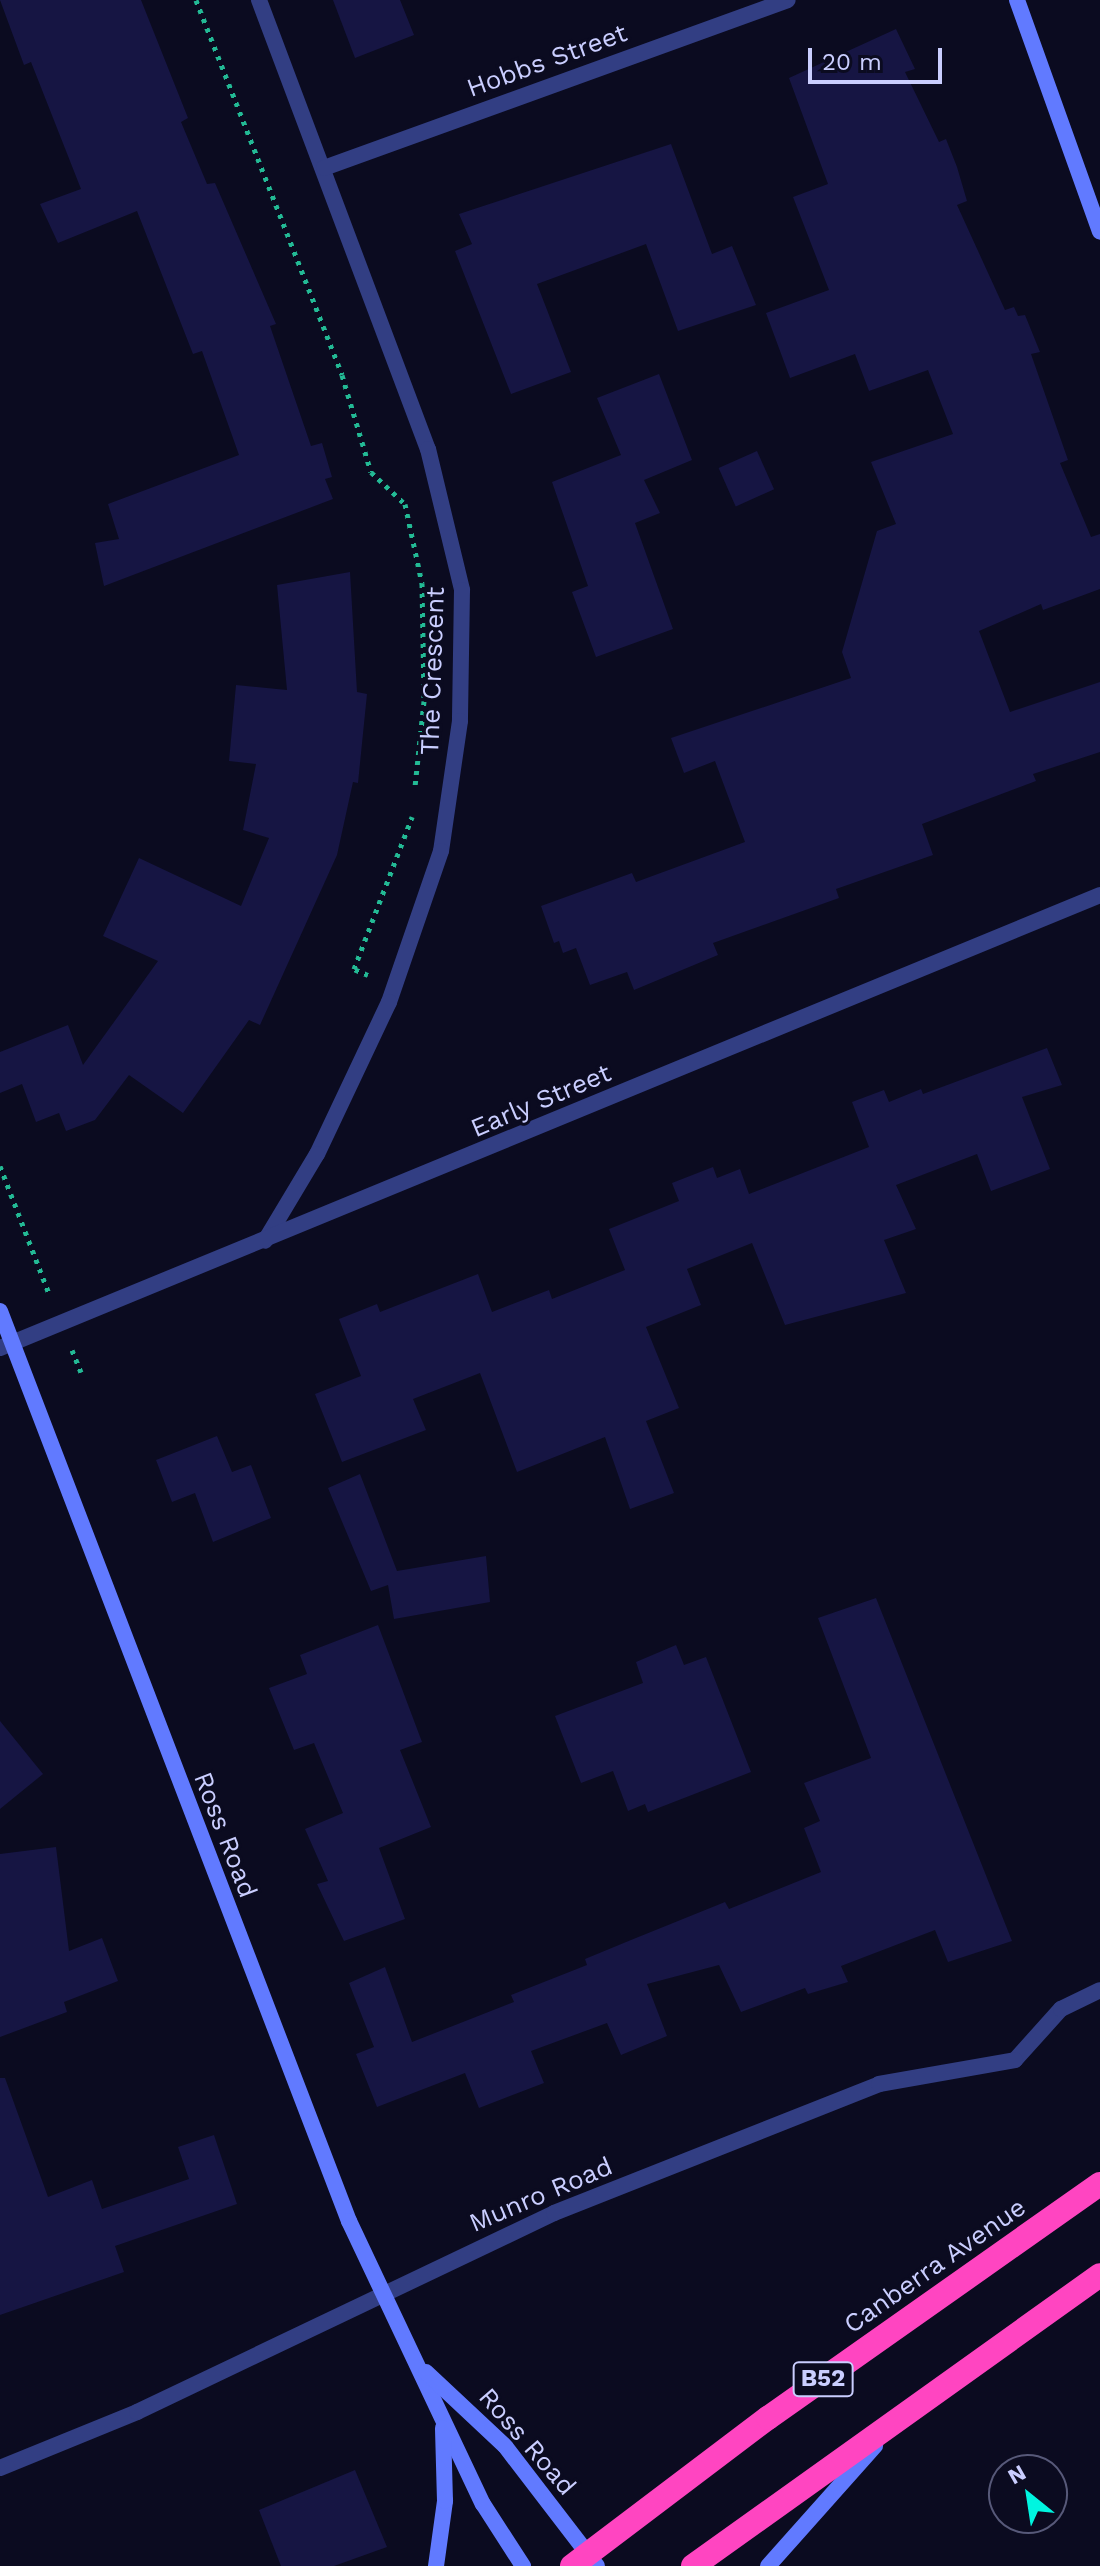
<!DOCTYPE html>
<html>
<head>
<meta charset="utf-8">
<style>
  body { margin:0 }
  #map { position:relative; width:1100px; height:2566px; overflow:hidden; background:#0b0b20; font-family:"Work Sans",sans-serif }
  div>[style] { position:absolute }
  .building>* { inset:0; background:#161543; transform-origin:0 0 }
  .path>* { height:5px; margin-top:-2.5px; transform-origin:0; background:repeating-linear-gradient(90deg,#23ba95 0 4px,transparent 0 10px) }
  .lane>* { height:16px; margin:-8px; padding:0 8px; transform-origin:8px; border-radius:8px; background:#323e83 }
  .street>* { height:16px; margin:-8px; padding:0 8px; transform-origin:8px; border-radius:8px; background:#323e83 }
  .secondary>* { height:16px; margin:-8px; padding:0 8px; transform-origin:8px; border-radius:8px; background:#617aff }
  .highway>* { height:24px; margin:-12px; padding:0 12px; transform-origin:12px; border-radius:12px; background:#ff45c1 }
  span { translate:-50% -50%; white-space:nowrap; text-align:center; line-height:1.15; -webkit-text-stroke:6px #0b0b20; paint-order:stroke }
  .shield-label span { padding:2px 6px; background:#0b0b20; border:2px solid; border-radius:6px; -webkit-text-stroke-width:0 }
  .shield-label { font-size:24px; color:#caceff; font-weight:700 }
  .street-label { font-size:26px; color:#caceff }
  .north { position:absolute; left:988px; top:2454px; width:80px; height:80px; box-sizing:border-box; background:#0b0b20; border:2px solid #575979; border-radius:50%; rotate:330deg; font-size:22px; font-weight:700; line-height:32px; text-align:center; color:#caceff }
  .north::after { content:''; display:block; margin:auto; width:28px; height:36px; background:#00f5e0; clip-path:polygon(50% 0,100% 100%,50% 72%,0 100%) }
  .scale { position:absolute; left:808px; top:48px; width:134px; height:36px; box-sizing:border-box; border:4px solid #caceff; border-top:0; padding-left:10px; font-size:24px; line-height:28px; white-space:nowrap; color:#caceff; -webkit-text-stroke:6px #0b0b20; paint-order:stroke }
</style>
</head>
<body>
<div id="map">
  <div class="building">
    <div style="clip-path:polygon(0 0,141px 0,188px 118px,181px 122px,207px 184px,215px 183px,276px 324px,270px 326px,311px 446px,322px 443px,332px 477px,325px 479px,333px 499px,104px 586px,95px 543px,119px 539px,108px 504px,239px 455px,202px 351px,193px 354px,137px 211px,58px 243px,40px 204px,81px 189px,31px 62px,24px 65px)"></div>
    <div style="clip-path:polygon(333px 0,400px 0,414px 35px,355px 58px)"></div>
    <div style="clip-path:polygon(896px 29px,915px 69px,905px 72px,939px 142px,946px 139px,957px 167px,967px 201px,957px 205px,1005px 310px,1014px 307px,1018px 316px,1025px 315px,1040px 352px,1031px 354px,1068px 460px,1060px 463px,1091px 537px,1100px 534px,1100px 589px,1043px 610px,1041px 604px,979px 631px,1010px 712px,1100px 682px,1100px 752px,1033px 774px,1036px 781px,922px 824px,933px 855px,836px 889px,839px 898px,713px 943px,718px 955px,634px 990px,627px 972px,590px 985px,576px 948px,563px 953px,559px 941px,554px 943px,541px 906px,632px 873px,636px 882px,745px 842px,715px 761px,684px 773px,671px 738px,851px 678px,842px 652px,877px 531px,896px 524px,871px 462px,953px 434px,928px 370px,869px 391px,855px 354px,790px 378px,766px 313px,829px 290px,793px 197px,828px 184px,789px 78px)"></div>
    <div style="clip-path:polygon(671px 144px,712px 254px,732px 246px,756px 305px,678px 331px,646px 244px,537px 284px,571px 372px,511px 394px,455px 251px,472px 244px,459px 214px)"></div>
    <div style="clip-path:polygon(659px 374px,692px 460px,644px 480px,660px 513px,635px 523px,673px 629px,596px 657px,572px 592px,588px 586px,552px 482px,621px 455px,597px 398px)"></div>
    <div style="left:757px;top:451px;width:42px;height:42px;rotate:66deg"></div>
    <div style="clip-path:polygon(350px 572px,357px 692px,367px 694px,358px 783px,353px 782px,337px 855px,260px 1025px,249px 1020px,183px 1113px,129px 1075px,95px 1120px,66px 1131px,59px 1113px,36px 1122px,22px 1084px,0 1093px,0 1052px,68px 1025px,83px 1065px,158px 961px,103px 936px,139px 858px,241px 906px,269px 838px,243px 830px,256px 764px,229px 761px,236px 685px,287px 690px,277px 585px)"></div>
    <div style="clip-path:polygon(1047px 1048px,1062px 1085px,1022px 1097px,1050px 1169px,991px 1191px,977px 1154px,896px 1185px,916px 1229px,884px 1240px,906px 1293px,785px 1325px,752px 1243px,687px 1269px,701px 1305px,646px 1327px,679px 1408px,646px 1421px,674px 1493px,630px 1509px,605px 1437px,517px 1472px,480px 1373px,413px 1399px,426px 1430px,342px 1462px,315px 1394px,361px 1376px,339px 1319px,377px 1304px,380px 1312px,478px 1274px,492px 1312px,549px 1290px,552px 1299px,625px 1270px,609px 1229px,679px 1201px,672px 1183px,713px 1167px,717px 1178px,740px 1169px,749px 1194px,869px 1147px,852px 1102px,884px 1090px,889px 1102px,921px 1089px,923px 1094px)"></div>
    <div style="clip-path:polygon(217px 1436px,232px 1472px,251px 1465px,271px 1518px,213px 1542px,195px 1493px,172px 1502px,156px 1460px)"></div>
    <div style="clip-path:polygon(360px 1474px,397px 1571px,486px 1556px,490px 1602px,394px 1619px,388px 1585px,371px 1591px,328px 1488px)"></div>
    <div style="clip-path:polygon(876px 1598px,1012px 1941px,948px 1962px,935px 1930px,841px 1966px,848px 1982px,808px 1994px,805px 1988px,741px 2012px,719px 1965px,647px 1984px,667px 2036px,621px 2055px,607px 2023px,531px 2051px,544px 2083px,479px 2108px,465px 2073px,377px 2107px,356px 2054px,374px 2047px,349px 1983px,385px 1967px,412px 2042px,514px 2002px,511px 1995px,587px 1965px,585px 1959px,631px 1940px,725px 1902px,729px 1909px,821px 1872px,804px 1828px,820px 1821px,804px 1783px,871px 1758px,818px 1618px)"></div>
    <div style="clip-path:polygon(378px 1625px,422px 1742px,400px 1750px,431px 1827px,379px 1848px,405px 1919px,344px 1941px,317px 1884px,328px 1881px,305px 1829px,343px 1813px,314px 1743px,294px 1750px,269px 1688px,307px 1674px,300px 1655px)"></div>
    <div style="clip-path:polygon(676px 1645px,684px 1665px,706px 1657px,751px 1772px,648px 1812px,645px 1804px,628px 1811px,613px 1771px,581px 1783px,555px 1716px,643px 1683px,636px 1662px)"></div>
    <div style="clip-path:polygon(0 1721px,43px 1774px,0 1809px)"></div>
    <div style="clip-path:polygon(56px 1847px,69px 1951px,102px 1938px,118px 1981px,64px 2002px,67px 2012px,0 2037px,0 1854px)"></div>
    <div style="clip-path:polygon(0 2078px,5px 2078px,48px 2197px,92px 2180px,102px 2209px,189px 2179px,178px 2147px,214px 2135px,237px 2204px,115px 2246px,124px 2272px,0 2315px)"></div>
    <div style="clip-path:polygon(355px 2470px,387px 2547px,334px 2566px,281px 2566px,259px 2510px)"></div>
  </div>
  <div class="path">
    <div style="left:196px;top:0;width:402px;rotate:68.7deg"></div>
    <div style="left:342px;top:375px;width:101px;rotate:73.4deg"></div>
    <div style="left:371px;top:472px;width:47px;rotate:43.3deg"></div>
    <div style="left:405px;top:504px;width:81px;rotate:77.9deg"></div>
    <div style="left:422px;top:583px;width:118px;rotate:89deg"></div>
    <div style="left:424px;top:701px;width:86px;rotate:96deg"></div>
    <div style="left:368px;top:975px;width:15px;rotate:-157deg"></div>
    <div style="left:354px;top:969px;width:163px;rotate:-69.1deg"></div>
    <div style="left:0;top:1166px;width:139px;rotate:69deg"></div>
    <div style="left:72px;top:1350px;width:24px;rotate:68deg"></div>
  </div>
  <div class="lane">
    <div style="left:1015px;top:2060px;width:69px;rotate:-48deg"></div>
    <div style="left:1061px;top:2009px;width:43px;rotate:-26deg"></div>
  </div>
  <div class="street">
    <div style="left:259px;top:0;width:480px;rotate:69.4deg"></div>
    <div style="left:428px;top:449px;width:145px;rotate:76.4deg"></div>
    <div style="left:462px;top:590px;width:131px;rotate:90.9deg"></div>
    <div style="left:460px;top:721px;width:131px;rotate:98.3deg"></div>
    <div style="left:441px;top:851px;width:160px;rotate:109deg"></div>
    <div style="left:389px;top:1002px;width:168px;rotate:115.3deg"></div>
    <div style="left:317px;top:1154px;width:101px;rotate:120.9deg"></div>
    <div style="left:324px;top:168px;width:493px;rotate:-19.9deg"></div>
    <div style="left:0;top:1348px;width:1190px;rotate:-22.38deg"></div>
    <div style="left:0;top:2468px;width:148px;rotate:-22.2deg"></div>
    <div style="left:137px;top:2412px;width:462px;rotate:-25.5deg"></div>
    <div style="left:554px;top:2213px;width:350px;rotate:-21.6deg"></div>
    <div style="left:879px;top:2084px;width:138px;rotate:-10deg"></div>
  </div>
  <div class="secondary">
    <div style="left:1017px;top:0;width:246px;rotate:70.3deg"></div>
    <div style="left:0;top:1311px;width:975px;rotate:69.02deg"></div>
    <div style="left:349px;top:2221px;width:313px;rotate:64.7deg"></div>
    <div style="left:483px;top:2504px;width:74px;rotate:57.2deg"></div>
    <div style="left:426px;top:2372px;width:108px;rotate:43.1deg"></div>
    <div style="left:505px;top:2446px;width:151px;rotate:52.5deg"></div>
    <div style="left:436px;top:2566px;width:66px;rotate:-82.1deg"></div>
    <div style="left:445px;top:2501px;width:73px;rotate:-91.6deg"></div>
    <div style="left:768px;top:2566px;width:161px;rotate:-48.3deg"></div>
  </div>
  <div class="highway">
    <div style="left:572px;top:2566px;width:246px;rotate:-37.1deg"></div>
    <div style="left:768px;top:2418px;width:406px;rotate:-35.2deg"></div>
    <div style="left:693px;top:2566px;width:500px;rotate:-35.56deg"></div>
  </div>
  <div class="shield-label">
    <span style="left:823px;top:2379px">B52</span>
  </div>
  <div class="street-label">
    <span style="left:547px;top:61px;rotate:-20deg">Hobbs Street</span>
    <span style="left:433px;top:671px;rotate:-88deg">The Crescent</span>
    <span style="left:541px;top:1101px;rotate:-23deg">Early Street</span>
    <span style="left:225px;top:1835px;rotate:69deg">Ross Road</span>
    <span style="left:541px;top:2195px;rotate:-23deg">Munro Road</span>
    <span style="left:935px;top:2266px;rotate:-35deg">Canberra Avenue</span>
    <span style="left:527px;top:2442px;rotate:49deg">Ross Road</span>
  </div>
  <div class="north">N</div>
  <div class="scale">20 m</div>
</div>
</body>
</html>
